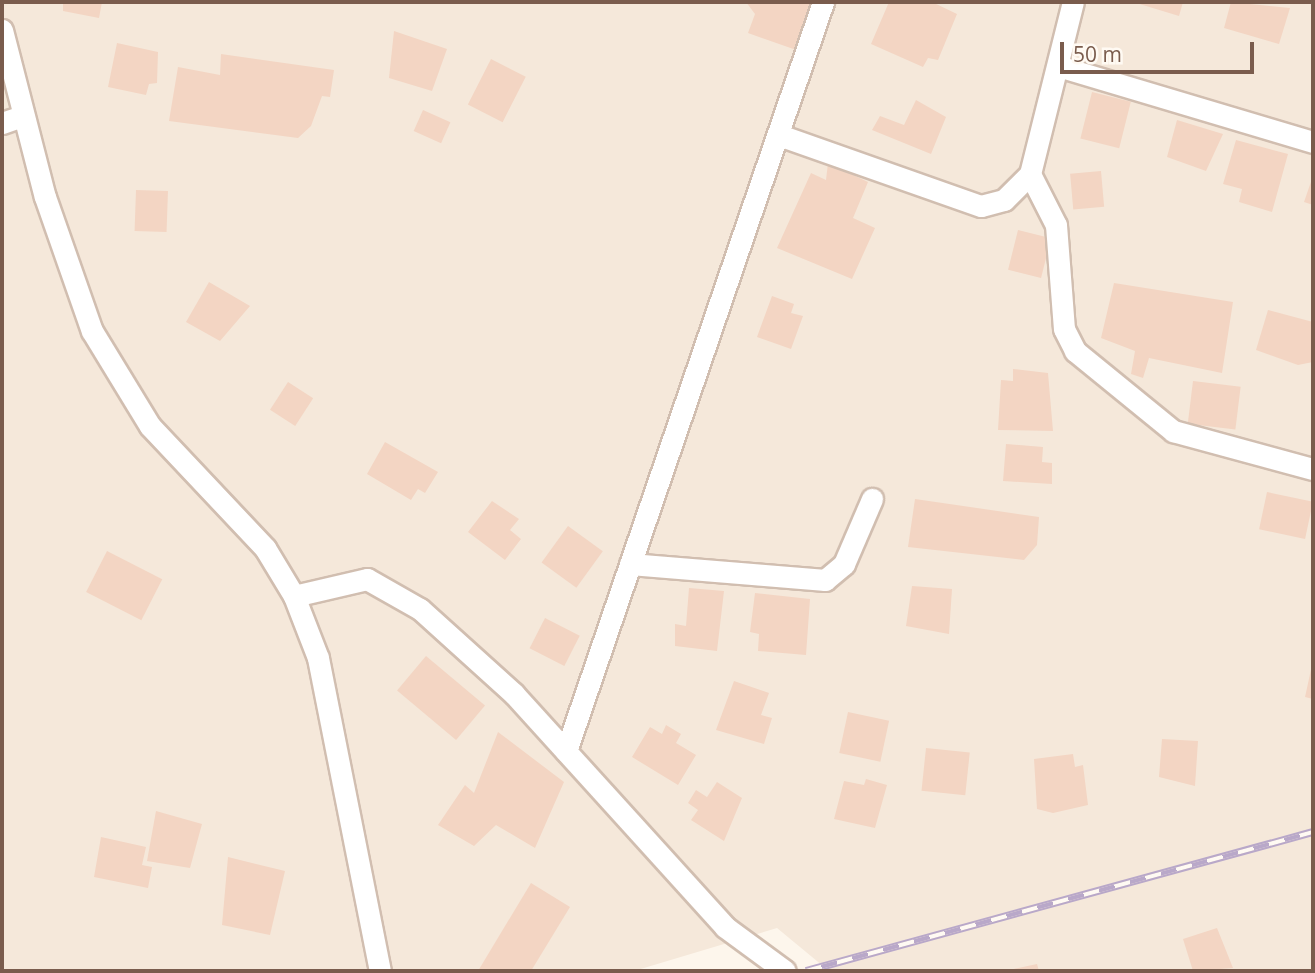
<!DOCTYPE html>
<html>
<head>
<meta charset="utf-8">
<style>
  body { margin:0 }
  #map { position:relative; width:1315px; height:973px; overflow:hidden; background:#fdf6ec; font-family:"Open Sans",sans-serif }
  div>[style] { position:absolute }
  .residential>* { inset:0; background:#f5e8da }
  .building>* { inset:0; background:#f3d5c3; transform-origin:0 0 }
  .roads { filter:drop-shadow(2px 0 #d1beb0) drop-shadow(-2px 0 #d1beb0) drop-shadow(0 2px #d1beb0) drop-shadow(0 -2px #d1beb0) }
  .minor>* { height:21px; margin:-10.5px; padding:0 10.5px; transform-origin:10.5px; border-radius:10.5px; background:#fff }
  .rail>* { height:8px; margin-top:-4px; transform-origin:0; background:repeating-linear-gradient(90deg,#fffaf3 0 16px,#b9a8c9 0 32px); box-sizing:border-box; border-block:2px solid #b9a8c9 }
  span { translate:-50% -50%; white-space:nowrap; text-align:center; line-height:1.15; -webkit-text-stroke:5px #fffaf3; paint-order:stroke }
  .frame { position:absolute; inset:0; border:4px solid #7a5c4d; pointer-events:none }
  .scale { position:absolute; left:1060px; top:42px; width:194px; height:32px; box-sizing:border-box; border:4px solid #7a5c4d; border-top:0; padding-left:9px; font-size:21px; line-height:24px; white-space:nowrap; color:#7a5c4d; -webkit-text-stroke:5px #fffaf3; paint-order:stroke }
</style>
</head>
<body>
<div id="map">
  <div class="residential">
    <div style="clip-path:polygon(2px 2px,1313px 2px,1313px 971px,829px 971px,777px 928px,634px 971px,2px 971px)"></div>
  </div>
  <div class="building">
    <div style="clip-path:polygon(63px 2px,102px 2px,99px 18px,63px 11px)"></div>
    <div style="clip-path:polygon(746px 2px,817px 2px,802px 52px,748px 33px,755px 14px)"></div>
    <div style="clip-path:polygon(889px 2px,932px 2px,957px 14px,938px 60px,928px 58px,923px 67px,871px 44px)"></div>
    <div style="clip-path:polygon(1133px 2px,1183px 2px,1179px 16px)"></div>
    <div style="clip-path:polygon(1231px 2px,1290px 8px,1279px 44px,1224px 28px)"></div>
    <div style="clip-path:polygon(394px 31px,447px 49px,432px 91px,389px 78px)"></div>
    <div style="clip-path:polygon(117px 43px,158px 52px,157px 83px,149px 84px,146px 95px,108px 87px)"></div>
    <div style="clip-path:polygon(221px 54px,334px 70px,330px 97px,322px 96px,311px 126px,298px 138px,169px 121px,178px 67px,220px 75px)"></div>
    <div style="left:491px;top:59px;width:39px;height:51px;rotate:27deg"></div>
    <div style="left:1092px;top:92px;width:40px;height:48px;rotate:14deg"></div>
    <div style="clip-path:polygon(916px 100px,946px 117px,931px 154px,872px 130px,880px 116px,904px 125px)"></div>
    <div style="left:423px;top:110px;width:30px;height:23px;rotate:24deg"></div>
    <div style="clip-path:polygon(1177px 120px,1223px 134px,1206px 171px,1167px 157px)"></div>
    <div style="clip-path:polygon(1236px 140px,1288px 154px,1272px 212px,1239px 202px,1242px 189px,1223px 184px)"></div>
    <div style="clip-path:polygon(828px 163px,868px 182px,853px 218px,875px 228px,852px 279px,777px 248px,811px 173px,826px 180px)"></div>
    <div style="left:1101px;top:171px;width:36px;height:31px;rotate:85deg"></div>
    <div style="clip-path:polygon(1313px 176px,1313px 205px,1304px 202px)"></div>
    <div style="left:136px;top:190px;width:32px;height:41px;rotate:2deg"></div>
    <div style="left:1018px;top:230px;width:34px;height:41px;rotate:14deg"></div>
    <div style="clip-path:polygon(209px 282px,250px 306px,220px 341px,186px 322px)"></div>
    <div style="clip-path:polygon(1114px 283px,1233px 302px,1222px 373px,1149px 358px,1143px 378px,1131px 374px,1135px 351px,1101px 338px)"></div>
    <div style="clip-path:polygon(772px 296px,794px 304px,791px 313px,803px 316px,791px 349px,757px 337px)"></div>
    <div style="clip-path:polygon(1268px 310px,1313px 322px,1313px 362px,1298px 365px,1256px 350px)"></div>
    <div style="clip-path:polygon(1013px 369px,1048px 373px,1053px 431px,998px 430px,1001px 380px,1013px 381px)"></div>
    <div style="left:1193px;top:381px;width:48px;height:43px;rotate:7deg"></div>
    <div style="left:288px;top:382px;width:30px;height:33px;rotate:33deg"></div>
    <div style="clip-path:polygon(385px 442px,438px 472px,425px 493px,418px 489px,411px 500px,367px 474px)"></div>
    <div style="clip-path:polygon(1006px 444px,1043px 447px,1042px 462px,1052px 463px,1052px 484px,1003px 481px)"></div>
    <div style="left:1267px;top:492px;width:47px;height:38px;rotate:12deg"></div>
    <div style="clip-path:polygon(915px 499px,1039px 517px,1037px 545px,1024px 560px,908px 547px)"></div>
    <div style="clip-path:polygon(492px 501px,519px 519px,510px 530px,521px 539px,505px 560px,468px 532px)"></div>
    <div style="left:568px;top:526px;width:43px;height:45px;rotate:36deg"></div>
    <div style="left:107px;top:551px;width:62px;height:46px;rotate:27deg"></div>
    <div style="clip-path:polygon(912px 586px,952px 589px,949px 634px,906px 626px)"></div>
    <div style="clip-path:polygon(689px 588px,724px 591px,717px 651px,675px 646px,675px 624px,686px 626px)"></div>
    <div style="clip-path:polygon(755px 593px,810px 599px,806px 655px,758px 651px,759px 634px,750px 632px)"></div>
    <div style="left:545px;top:618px;width:39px;height:34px;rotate:27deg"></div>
    <div style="left:426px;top:656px;width:77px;height:45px;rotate:40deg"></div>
    <div style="clip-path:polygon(1312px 665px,1313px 665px,1313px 699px,1305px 697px)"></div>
    <div style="clip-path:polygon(734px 681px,769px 693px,761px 715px,772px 718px,764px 744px,716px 730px)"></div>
    <div style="left:848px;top:712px;width:42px;height:42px;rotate:12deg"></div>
    <div style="clip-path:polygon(666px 725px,681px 734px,676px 743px,696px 755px,678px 785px,632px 757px,650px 727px,662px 734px)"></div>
    <div style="clip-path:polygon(498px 732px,564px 782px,535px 848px,496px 825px,474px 846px,438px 825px,465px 785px,474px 793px)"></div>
    <div style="clip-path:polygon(1162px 739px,1198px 741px,1195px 786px,1159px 777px)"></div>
    <div style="left:926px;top:748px;width:44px;height:43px;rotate:6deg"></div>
    <div style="clip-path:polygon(1073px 754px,1075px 767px,1083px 765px,1088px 805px,1053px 813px,1037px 809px,1034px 759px)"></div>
    <div style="clip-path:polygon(866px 779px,887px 785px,875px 828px,834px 819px,844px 781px,864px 785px)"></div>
    <div style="clip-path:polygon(717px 782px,742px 798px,724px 841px,691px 820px,698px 810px,688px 803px,696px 790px,707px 797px)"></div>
    <div style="clip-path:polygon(156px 811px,202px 824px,190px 868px,147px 861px)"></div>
    <div style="clip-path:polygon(101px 837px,146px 847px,142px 865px,152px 867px,148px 888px,94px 877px)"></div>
    <div style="clip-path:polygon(228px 857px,285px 871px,270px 935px,222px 925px)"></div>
    <div style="clip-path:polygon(531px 883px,570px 907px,531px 971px,478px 971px)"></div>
    <div style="clip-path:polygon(1217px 928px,1233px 968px,1193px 971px,1183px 939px)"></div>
    <div style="clip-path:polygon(1037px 964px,1039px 971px,1009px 971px,1009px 970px)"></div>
  </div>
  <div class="roads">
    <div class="minor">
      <div style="left:2px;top:30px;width:172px;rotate:75.6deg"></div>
      <div style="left:45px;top:197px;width:142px;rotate:70.7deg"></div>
      <div style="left:92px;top:331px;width:111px;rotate:58.6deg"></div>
      <div style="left:150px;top:426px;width:168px;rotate:46.7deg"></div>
      <div style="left:265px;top:548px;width:56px;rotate:58.9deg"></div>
      <div style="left:294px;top:596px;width:66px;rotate:68.8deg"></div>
      <div style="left:318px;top:658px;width:319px;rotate:78.8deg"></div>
      <div style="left:1058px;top:66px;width:266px;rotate:16.6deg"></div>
      <div style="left:2px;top:123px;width:21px;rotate:-19deg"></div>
      <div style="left:779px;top:135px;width:214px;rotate:19.4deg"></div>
      <div style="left:981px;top:206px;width:24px;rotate:-15deg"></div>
      <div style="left:1004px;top:200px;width:37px;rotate:-45deg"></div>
      <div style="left:1030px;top:174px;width:177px;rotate:-76deg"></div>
      <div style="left:1030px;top:174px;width:57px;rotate:63deg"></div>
      <div style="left:1056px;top:225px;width:104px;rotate:85.6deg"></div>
      <div style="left:1064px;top:329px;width:25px;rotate:63deg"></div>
      <div style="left:1075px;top:351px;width:127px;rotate:39.2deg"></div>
      <div style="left:1173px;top:431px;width:145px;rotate:15.2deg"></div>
      <div style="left:630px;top:564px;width:196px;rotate:4.7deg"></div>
      <div style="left:825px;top:580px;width:25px;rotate:-40deg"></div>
      <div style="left:844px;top:564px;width:71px;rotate:-66.7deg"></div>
      <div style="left:294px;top:596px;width:75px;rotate:-13.1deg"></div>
      <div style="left:367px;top:579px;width:61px;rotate:29.5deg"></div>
      <div style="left:420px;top:609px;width:127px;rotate:42.1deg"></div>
      <div style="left:514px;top:694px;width:314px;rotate:47.8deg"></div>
      <div style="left:725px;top:927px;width:74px;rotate:36.3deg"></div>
      <div style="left:566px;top:751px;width:792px;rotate:-71.06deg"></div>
    </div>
  </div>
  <div class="rail">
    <div style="left:806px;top:971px;width:526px;rotate:-15.33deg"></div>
  </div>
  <div class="frame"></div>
  <div class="scale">50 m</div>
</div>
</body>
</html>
